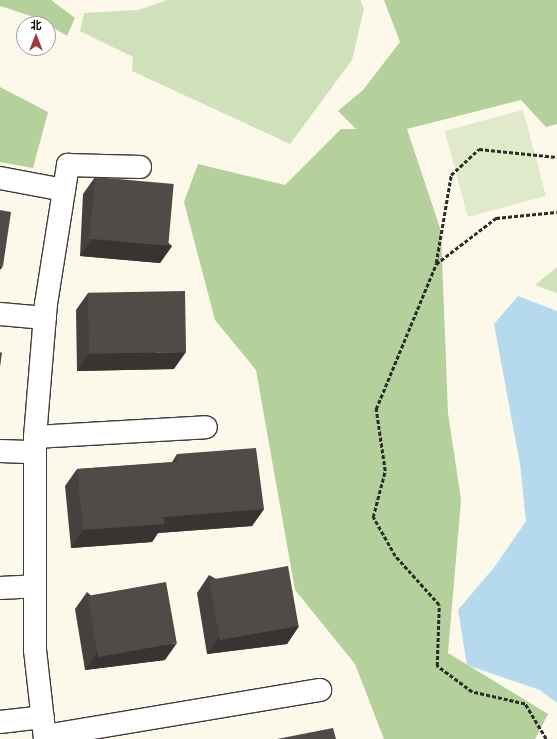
<!DOCTYPE html>
<html>
<head>
<meta charset="utf-8">
<style>
  body { margin:0 }
  #map { position:relative; width:557px; height:739px; overflow:hidden; background:#fcf8ea; font-family:"PT Serif","Noto Sans SC",serif }
  div>[style] { position:absolute }
  .green>* { inset:0; background:#cfe1b9 }
  .forest>* { inset:0; background:#b4d09b }
  .pitch>* { inset:0; background:#e0eaca; transform-origin:0 0 }
  .water>* { inset:0; background:#b6daed }
  .path>* { height:2.5px; margin-top:-1.25px; transform-origin:0; background:repeating-linear-gradient(90deg,#2c2c2c 0 4px,transparent 0 6px) }
  .roads { filter:drop-shadow(1px 0 #3d3d3d) drop-shadow(-1px 0 #3d3d3d) drop-shadow(0 1px #3d3d3d) drop-shadow(0 -1px #3d3d3d) }
  .minor>* { height:22px; margin:-11px; padding:0 11px; transform-origin:11px; border-radius:11px; background:#fff }
  .wall>* { inset:0; background:#46403e }
  .shaded-wall>* { inset:0; background:#393432 }
  .building>* { inset:0; background:#514b48; transform-origin:0 0 }
  span { translate:-50% -50%; white-space:nowrap; text-align:center; line-height:1.15; -webkit-text-stroke:4px #fff; paint-order:stroke }
  .north { position:absolute; left:16px; top:16px; width:40px; height:40px; box-sizing:border-box; background:#fff; border:1px solid #9d9d9d; border-radius:50%; rotate:0deg; font-size:11px; font-weight:700; line-height:16px; text-align:center; color:#0a0a0a }
  .north::after { content:''; display:block; margin:auto; width:14px; height:18px; background:#a6363f; clip-path:polygon(50% 0,100% 100%,50% 72%,0 100%) }
</style>
</head>
<body>
<div id="map">
  <div class="green">
    <div style="clip-path:polygon(167px 0,360px 0,364px 9px,352px 60px,290px 144px,132px 71px,133px 57px,80px 31px,84px 13px,138px 10px)"></div>
    <div style="clip-path:polygon(557px 267px,557px 293px,535px 285px)"></div>
  </div>
  <div class="forest">
    <div style="clip-path:polygon(0 0,51px 0,75px 18px,67px 36px,37px 18px,0 6px)"></div>
    <div style="clip-path:polygon(384px 0,557px 0,557px 124px,546px 127px,521px 100px,407px 129px,441px 231px,448px 413px,461px 500px,448px 653px,548px 714px,535px 739px,384px 739px,355px 664px,295px 590px,256px 370px,215px 320px,184px 202px,198px 164px,285px 185px,341px 129px,356px 129px,338px 111px,363px 90px,400px 42px)"></div>
    <div style="clip-path:polygon(0 87px,48px 112px,33px 168px,0 162px)"></div>
  </div>
  <div class="pitch">
    <div style="left:523px;top:110px;width:89px;height:81px;rotate:75deg"></div>
  </div>
  <div class="water">
    <div style="clip-path:polygon(518px 296px,557px 311px,557px 703px,540px 690px,467px 665px,458px 610px,496px 565px,526px 521px,520px 464px,494px 324px)"></div>
  </div>
  <div class="path">
    <div style="left:436px;top:263px;width:89px;rotate:-80.3deg"></div>
    <div style="left:451px;top:175px;width:38px;rotate:-43deg"></div>
    <div style="left:479px;top:149px;width:78px;rotate:5.9deg"></div>
    <div style="left:546px;top:739px;width:41px;rotate:-121deg"></div>
    <div style="left:525px;top:704px;width:54px;rotate:-167.2deg"></div>
    <div style="left:472px;top:692px;width:44px;rotate:-143.4deg"></div>
    <div style="left:437px;top:666px;width:61px;rotate:-88.1deg"></div>
    <div style="left:439px;top:605px;width:66px;rotate:-131.9deg"></div>
    <div style="left:395px;top:556px;width:45px;rotate:-119.4deg"></div>
    <div style="left:373px;top:517px;width:48px;rotate:-75.4deg"></div>
    <div style="left:385px;top:471px;width:63px;rotate:-98.3deg"></div>
    <div style="left:376px;top:409px;width:157px;rotate:-67.5deg"></div>
    <div style="left:436px;top:264px;width:76px;rotate:-37.5deg"></div>
    <div style="left:496px;top:218px;width:61px;rotate:-5.6deg"></div>
  </div>
  <div class="roads">
    <div class="minor">
      <div style="left:0;top:178px;width:65px;rotate:10.6deg"></div>
      <div style="left:0;top:314px;width:45px;rotate:5.1deg"></div>
      <div style="left:35px;top:437px;width:171px;rotate:-3.3deg"></div>
      <div style="left:0;top:451px;width:35px;rotate:2deg"></div>
      <div style="left:0;top:588px;width:35px;rotate:-3deg"></div>
      <div style="left:0;top:722px;width:43px;rotate:-6.6deg"></div>
      <div style="left:45px;top:736px;width:279px;rotate:-9.5deg"></div>
      <div style="left:45px;top:739px;width:90px;rotate:-96.4deg"></div>
      <div style="left:35px;top:650px;width:213px;rotate:-90deg"></div>
      <div style="left:35px;top:437px;width:133px;rotate:-85.3deg"></div>
      <div style="left:46px;top:304px;width:141px;rotate:-81deg"></div>
      <div style="left:68px;top:165px;width:72px;rotate:1.6deg"></div>
    </div>
  </div>
  <div class="wall">
    <div style="clip-path:polygon(95px 177px,172px 246px,160px 263px,80px 256px,83px 194px)"></div>
    <div style="clip-path:polygon(88px 293px,174px 369px,77px 371px,76px 310px)"></div>
    <div style="clip-path:polygon(177px 454px,264px 509px,252px 526px,158px 533px,152px 542px,71px 548px,65px 486px,77px 469px,172px 462px)"></div>
    <div style="clip-path:polygon(209px 575px,299px 626px,287px 644px,207px 654px,197px 593px)"></div>
    <div style="clip-path:polygon(87px 592px,165px 660px,85px 670px,75px 609px)"></div>
  </div>
  <div class="shaded-wall">
    <div style="clip-path:polygon(92px 239px,172px 246px,160px 263px,80px 256px)"></div>
    <div style="clip-path:polygon(0 265px,3px 266px,0 270px)"></div>
    <div style="clip-path:polygon(186px 352px,174px 369px,77px 371px,89px 353px)"></div>
    <div style="clip-path:polygon(264px 509px,252px 526px,158px 533px,152px 542px,71px 548px,83px 530px,163px 517px)"></div>
    <div style="clip-path:polygon(299px 626px,287px 644px,207px 654px,219px 637px)"></div>
    <div style="clip-path:polygon(177px 643px,165px 660px,85px 670px,97px 653px)"></div>
  </div>
  <div class="building">
    <div style="left:95px;top:177px;width:79px;height:62px;rotate:5deg"></div>
    <div style="clip-path:polygon(0 210px,11px 212px,3px 266px,0 265px)"></div>
    <div style="left:185px;top:291px;width:61px;height:97px;rotate:89deg"></div>
    <div style="clip-path:polygon(0 352px,2px 353px,0 367px)"></div>
    <div style="clip-path:polygon(256px 448px,264px 509px,163px 517px,165px 524px,83px 530px,77px 469px,178px 462px,177px 454px)"></div>
    <div style="left:288px;top:566px;width:61px;height:80px;rotate:80deg"></div>
    <div style="left:166px;top:582px;width:62px;height:80px;rotate:80deg"></div>
    <div style="clip-path:polygon(333px 728px,336px 739px,277px 739px)"></div>
  </div>
  <div class="north">北</div>
</div>
</body>
</html>
